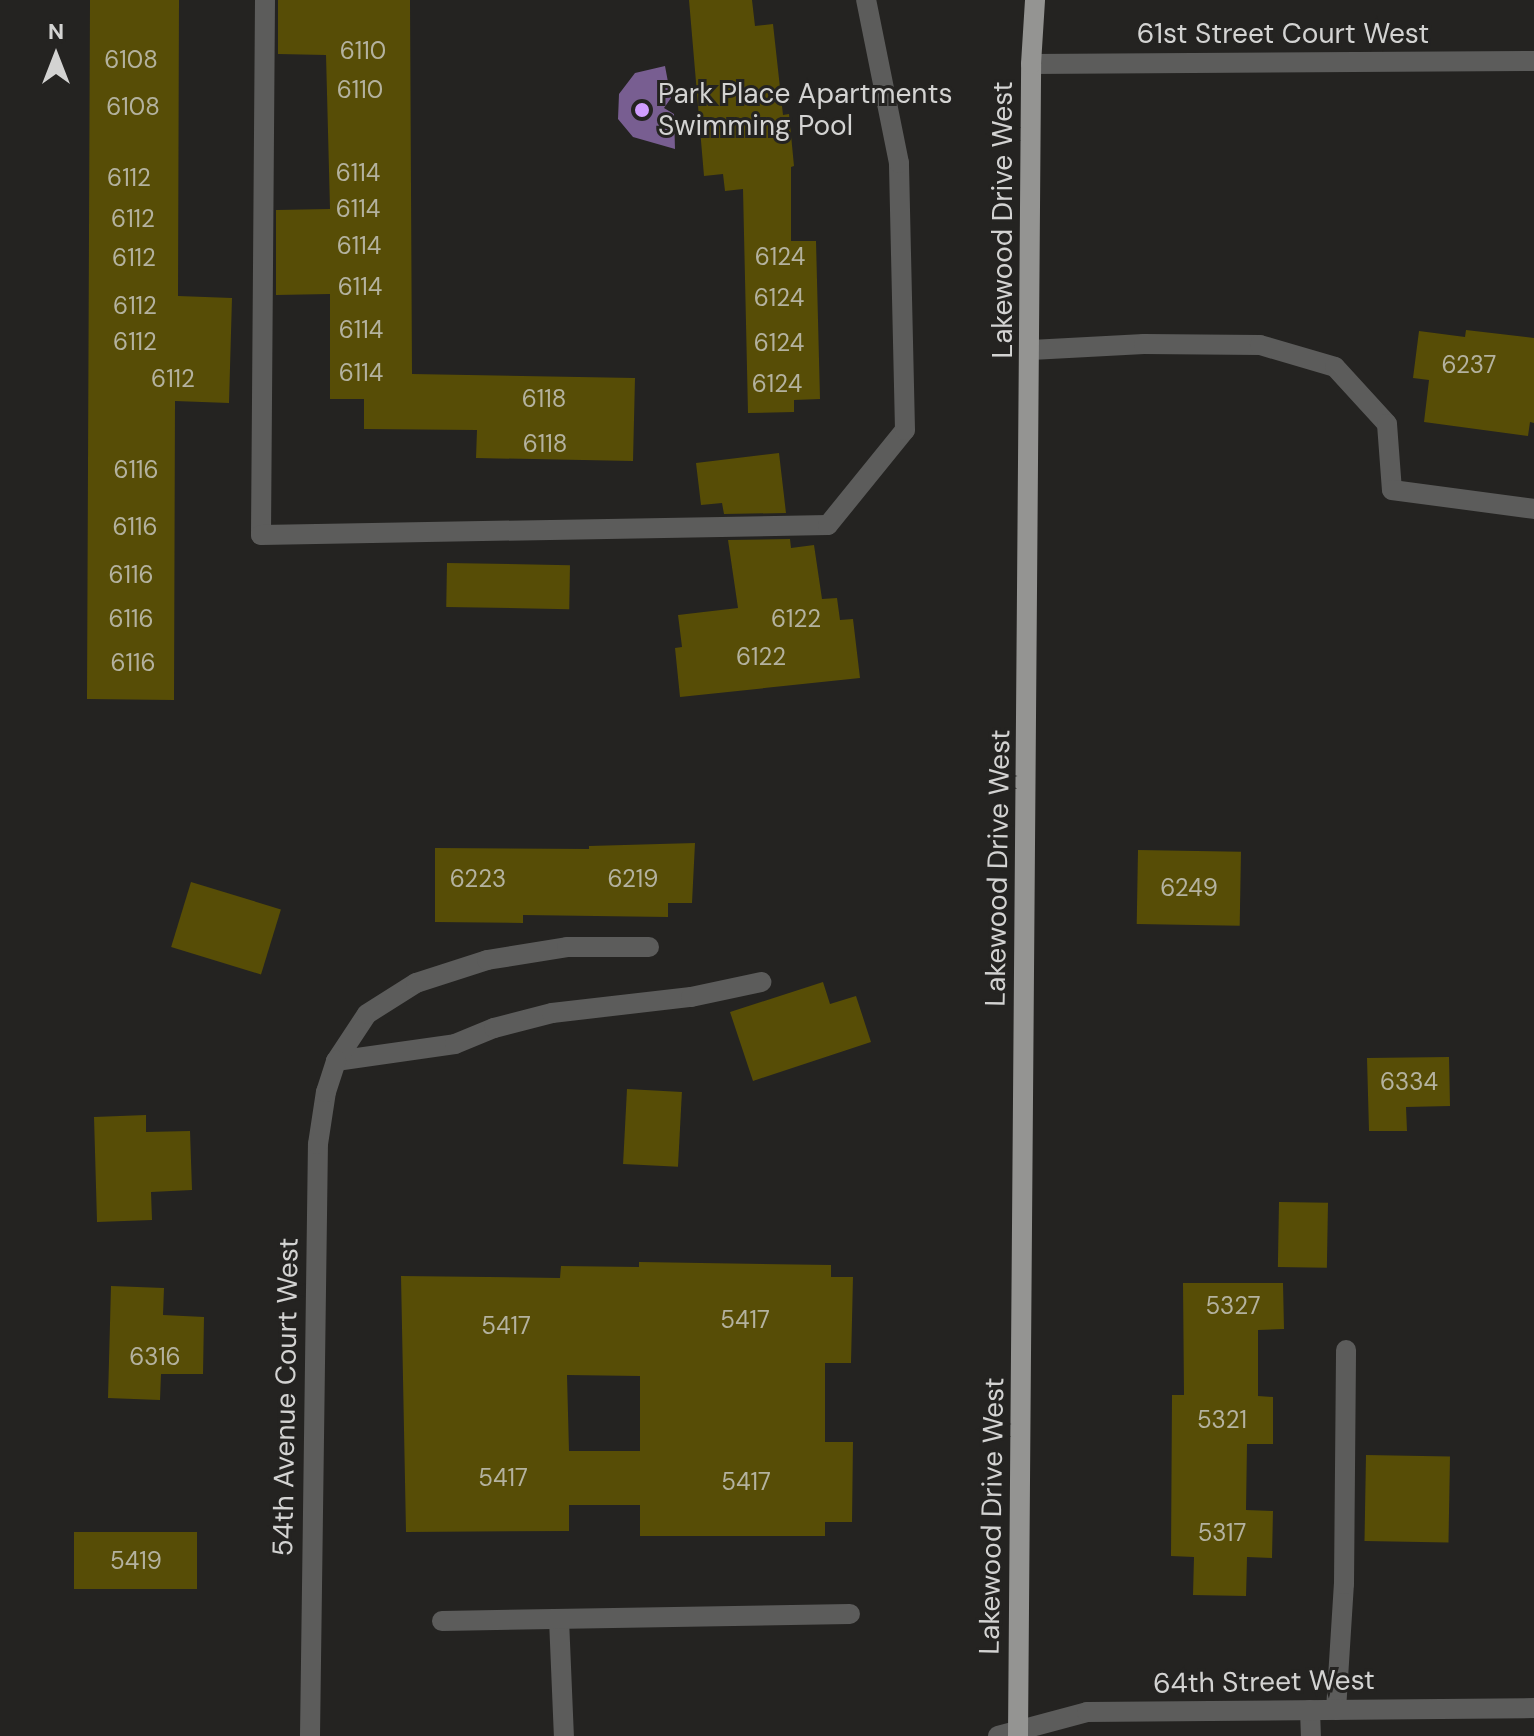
<!DOCTYPE html>
<html>
<head>
<meta charset="utf-8">
<style>
  body { margin:0 }
  #map { position:relative; width:1534px; height:1736px; overflow:hidden; background:#242321; font-family:"DM Sans",sans-serif }
  div>[style] { position:absolute }
  .water>* { inset:0; background:#785e91 }
  .building>* { inset:0; background:#574d06; transform-origin:0 0 }
  .lane>* { height:20px; margin:-10px; padding:0 10px; transform-origin:10px; border-radius:10px; background:#5c5c5b }
  .street>* { height:20px; margin:-10px; padding:0 10px; transform-origin:10px; border-radius:10px; background:#5c5c5b }
  .primary>* { height:20px; margin:-10px; padding:0 10px; transform-origin:10px; border-radius:10px; background:#949492 }
  .dots>* { width:22px; height:22px; translate:-50% -50%; box-sizing:border-box; border:4px solid #242321; border-radius:50% }
  span { translate:-50% -50%; white-space:nowrap; text-align:center; line-height:1.15; -webkit-text-stroke:6px #242321; paint-order:stroke }
  .number-label { font-size:24px; color:#b4b29f }
  .number-label span { -webkit-text-stroke-width:0 }
  .street-label { font-size:28px; color:#d3d3d2 }
  .poi-label { font-size:28px; color:#d3d3d2 }
  .left { translate:0 -50%; text-align:left }
  .north { position:absolute; left:16px; top:16px; width:80px; height:80px; -webkit-text-stroke:6px #242321; paint-order:stroke; rotate:0deg; font-size:22px; font-weight:700; line-height:32px; text-align:center; color:#d3d3d2 }
  .north::after { content:''; display:block; margin:auto; width:28px; height:36px; background:#d3d3d2; clip-path:polygon(50% 0,100% 100%,50% 72%,0 100%) }
</style>
</head>
<body>
<div id="map">
  <div class="water">
    <div style="clip-path:polygon(665px 66px,671px 98px,664px 108px,674px 114px,675px 149px,633px 137px,618px 119px,619px 94px,635px 73px)"></div>
  </div>
  <div class="building">
    <div style="clip-path:polygon(90px 0,179px 0,178px 296px,232px 298px,229px 403px,175px 401px,174px 700px,87px 699px)"></div>
    <div style="clip-path:polygon(278px 0,410px 0,412px 374px,635px 378px,633px 461px,476px 458px,477px 430px,364px 429px,364px 399px,330px 399px,330px 294px,276px 295px,276px 210px,330px 209px,326px 55px,278px 54px)"></div>
    <div style="clip-path:polygon(689px 0,752px 0,755px 26px,773px 24px,783px 115px,789px 114px,794px 166px,791px 167px,791px 241px,816px 241px,820px 399px,794px 400px,794px 412px,748px 413px,743px 189px,725px 191px,723px 174px,704px 176px)"></div>
    <div style="clip-path:polygon(1466px 330px,1534px 338px,1534px 423px,1530px 422px,1528px 436px,1424px 422px,1429px 380px,1413px 378px,1419px 331px,1465px 337px)"></div>
    <div style="clip-path:polygon(779px 453px,786px 513px,724px 514px,722px 503px,701px 505px,696px 463px)"></div>
    <div style="clip-path:polygon(790px 539px,791px 548px,814px 545px,822px 599px,837px 598px,840px 620px,853px 619px,860px 678px,680px 697px,675px 648px,682px 647px,678px 615px,738px 608px,728px 540px)"></div>
    <div style="left:447px;top:563px;width:123px;height:44px;rotate:1deg"></div>
    <div style="clip-path:polygon(695px 843px,692px 903px,668px 903px,668px 917px,523px 915px,523px 923px,435px 922px,435px 848px,589px 849px,589px 846px)"></div>
    <div style="left:1138px;top:850px;width:103px;height:74px;rotate:1deg"></div>
    <div style="left:191px;top:882px;width:94px;height:68px;rotate:17deg"></div>
    <div style="clip-path:polygon(823px 982px,830px 1004px,856px 996px,871px 1042px,753px 1081px,730px 1012px)"></div>
    <div style="clip-path:polygon(1449px 1057px,1450px 1106px,1406px 1107px,1407px 1131px,1369px 1131px,1367px 1058px)"></div>
    <div style="left:627px;top:1089px;width:55px;height:75px;rotate:3deg"></div>
    <div style="clip-path:polygon(146px 1115px,146px 1132px,190px 1131px,192px 1190px,151px 1192px,152px 1220px,97px 1222px,94px 1117px)"></div>
    <div style="left:1279px;top:1202px;width:49px;height:65px;rotate:1deg"></div>
    <div style="clip-path:polygon(evenodd,639px 1262px,831px 1265px,831px 1277px,853px 1277px,851px 1363px,825px 1363px,825px 1442px,853px 1442px,852px 1522px,825px 1522px,825px 1536px,640px 1536px,640px 1505px,569px 1505px,569px 1531px,406px 1532px,401px 1276px,560px 1278px,561px 1266px,639px 1267px,639px 1262px,567px 1375px,640px 1376px,640px 1451px,569px 1451px,567px 1375px)"></div>
    <div style="clip-path:polygon(1183px 1283px,1283px 1283px,1284px 1329px,1258px 1330px,1258px 1396px,1273px 1397px,1273px 1444px,1247px 1444px,1246px 1510px,1273px 1511px,1272px 1558px,1247px 1557px,1246px 1596px,1193px 1595px,1194px 1557px,1171px 1556px,1172px 1395px,1184px 1395px)"></div>
    <div style="clip-path:polygon(111px 1286px,164px 1288px,163px 1315px,204px 1317px,203px 1374px,161px 1374px,160px 1400px,108px 1398px)"></div>
    <div style="left:1366px;top:1455px;width:84px;height:86px;rotate:1deg"></div>
    <div style="left:197px;top:1532px;width:57px;height:123px;rotate:90deg"></div>
  </div>
  <div class="lane">
    <div style="left:265px;top:0;width:535px;rotate:90.43deg"></div>
    <div style="left:261px;top:535px;width:567px;rotate:-1.01deg"></div>
    <div style="left:828px;top:525px;width:122px;rotate:-51deg"></div>
    <div style="left:905px;top:430px;width:267px;rotate:-91.3deg"></div>
    <div style="left:899px;top:163px;width:166px;rotate:-101.4deg"></div>
    <div style="left:1031px;top:350px;width:113px;rotate:-3deg"></div>
    <div style="left:1144px;top:344px;width:116px;rotate:0.5deg"></div>
    <div style="left:1260px;top:345px;width:78px;rotate:16.3deg"></div>
    <div style="left:1335px;top:367px;width:77px;rotate:47.6deg"></div>
    <div style="left:1387px;top:424px;width:66px;rotate:85.7deg"></div>
    <div style="left:1392px;top:490px;width:143px;rotate:7.6deg"></div>
    <div style="left:336px;top:1061px;width:120px;rotate:-8.1deg"></div>
    <div style="left:455px;top:1044px;width:42px;rotate:-22.3deg"></div>
    <div style="left:494px;top:1028px;width:60px;rotate:-14.5deg"></div>
    <div style="left:552px;top:1013px;width:140px;rotate:-6.6deg"></div>
    <div style="left:691px;top:997px;width:72px;rotate:-12.1deg"></div>
    <div style="left:336px;top:1061px;width:56px;rotate:-56.6deg"></div>
    <div style="left:367px;top:1014px;width:58px;rotate:-32.3deg"></div>
    <div style="left:416px;top:983px;width:75px;rotate:-17.9deg"></div>
    <div style="left:487px;top:960px;width:81px;rotate:-9.2deg"></div>
    <div style="left:567px;top:947px;width:82px"></div>
    <div style="left:559px;top:1619px;width:117px;rotate:87.6deg"></div>
    <div style="left:442px;top:1621px;width:408px;rotate:-1deg"></div>
    <div style="left:1310px;top:1710px;width:26px;rotate:88deg"></div>
    <div style="left:1336px;top:1710px;width:126px;rotate:-86.4deg"></div>
    <div style="left:1344px;top:1584px;width:234px;rotate:-89.5deg"></div>
  </div>
  <div class="street">
    <div style="left:1031px;top:64px;width:503px;rotate:-0.34deg"></div>
    <div style="left:310px;top:1736px;width:592px;rotate:-89.23deg"></div>
    <div style="left:318px;top:1144px;width:53px;rotate:-81.3deg"></div>
    <div style="left:326px;top:1092px;width:33px;rotate:-72deg"></div>
    <div style="left:998px;top:1736px;width:92px;rotate:-15.1deg"></div>
    <div style="left:1087px;top:1712px;width:447px;rotate:-0.5deg"></div>
  </div>
  <div class="primary">
    <div style="left:1018px;top:1736px;width:1672px;rotate:-89.55deg"></div>
    <div style="left:1031px;top:64px;width:64px;rotate:-86.4deg"></div>
  </div>
  <div class="dots">
    <div style="left:642px;top:110px;background:#d09dff"></div>
  </div>
  <div class="number-label">
    <span style="left:363px;top:51px">6110</span>
    <span style="left:131px;top:60px">6108</span>
    <span style="left:360px;top:90px">6110</span>
    <span style="left:133px;top:107px">6108</span>
    <span style="left:358px;top:173px">6114</span>
    <span style="left:129px;top:178px">6112</span>
    <span style="left:358px;top:209px">6114</span>
    <span style="left:133px;top:219px">6112</span>
    <span style="left:359px;top:246px">6114</span>
    <span style="left:780px;top:257px">6124</span>
    <span style="left:134px;top:258px">6112</span>
    <span style="left:360px;top:287px">6114</span>
    <span style="left:779px;top:298px">6124</span>
    <span style="left:135px;top:306px">6112</span>
    <span style="left:361px;top:330px">6114</span>
    <span style="left:135px;top:342px">6112</span>
    <span style="left:779px;top:343px">6124</span>
    <span style="left:1469px;top:365px">6237</span>
    <span style="left:361px;top:373px">6114</span>
    <span style="left:173px;top:379px">6112</span>
    <span style="left:777px;top:384px">6124</span>
    <span style="left:544px;top:399px">6118</span>
    <span style="left:545px;top:444px">6118</span>
    <span style="left:136px;top:470px">6116</span>
    <span style="left:135px;top:527px">6116</span>
    <span style="left:131px;top:575px">6116</span>
    <span style="left:131px;top:619px">6116</span>
    <span style="left:796px;top:619px">6122</span>
    <span style="left:761px;top:657px">6122</span>
    <span style="left:133px;top:663px">6116</span>
    <span style="left:478px;top:879px">6223</span>
    <span style="left:633px;top:879px">6219</span>
    <span style="left:1189px;top:888px">6249</span>
    <span style="left:1409px;top:1082px">6334</span>
    <span style="left:1233px;top:1306px">5327</span>
    <span style="left:745px;top:1320px">5417</span>
    <span style="left:506px;top:1326px">5417</span>
    <span style="left:155px;top:1357px">6316</span>
    <span style="left:1222px;top:1420px">5321</span>
    <span style="left:503px;top:1478px">5417</span>
    <span style="left:746px;top:1482px">5417</span>
    <span style="left:1222px;top:1533px">5317</span>
    <span style="left:136px;top:1561px">5419</span>
  </div>
  <div class="street-label">
    <span style="left:1283px;top:34px">61st Street Court West</span>
    <span style="left:1003px;top:220px;rotate:-90deg">Lakewood Drive West</span>
    <span style="left:998px;top:868px;rotate:-89deg">Lakewood Drive West</span>
    <span style="left:286px;top:1397px;rotate:-89deg">54th Avenue Court West</span>
    <span style="left:992px;top:1516px;rotate:-89deg">Lakewood Drive West</span>
    <span style="left:1264px;top:1682px;rotate:-1deg">64th Street West</span>
  </div>
  <div class="poi-label">
    <span class="left" style="left:658px;top:110px">Park Place Apartments<br>Swimming Pool</span>
  </div>
  <div class="north">N</div>
</div>
</body>
</html>
